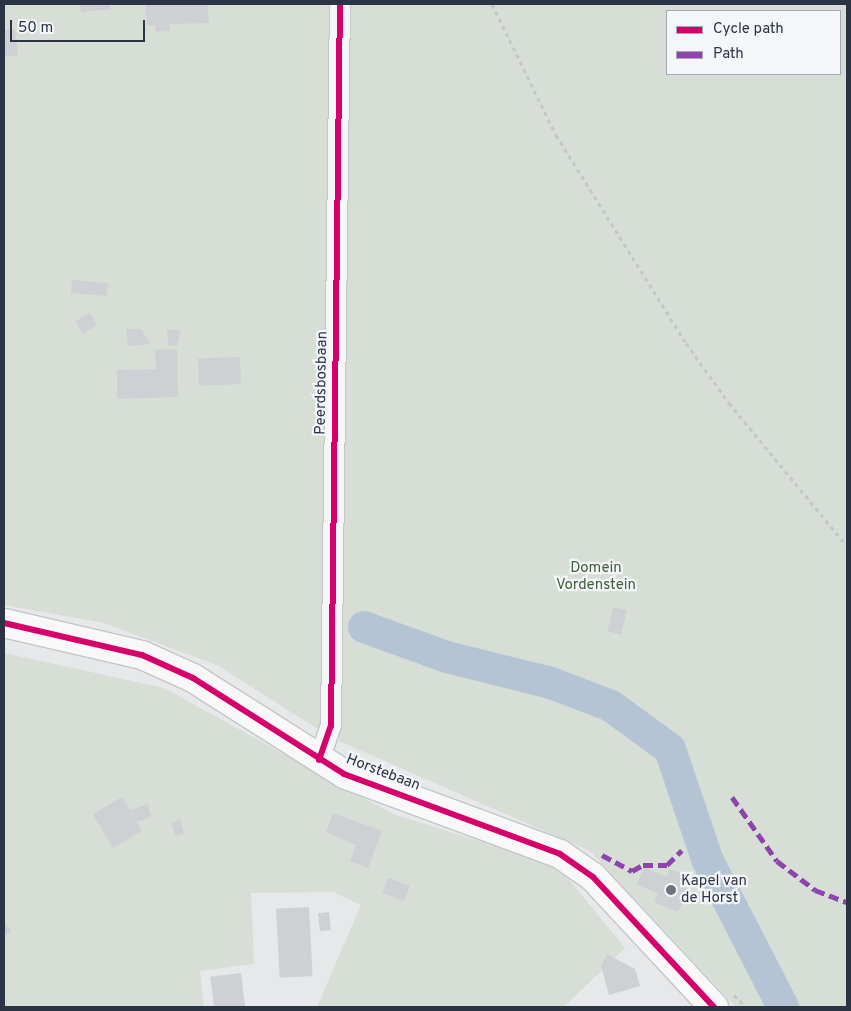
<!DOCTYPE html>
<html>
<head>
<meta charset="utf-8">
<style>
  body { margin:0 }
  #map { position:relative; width:851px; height:1011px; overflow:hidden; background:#e6e8ea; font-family:Overpass,sans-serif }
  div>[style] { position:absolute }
  .green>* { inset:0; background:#d6ded6 }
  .river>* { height:32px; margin:-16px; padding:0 16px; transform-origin:16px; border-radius:16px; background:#b4c4d5 }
  .building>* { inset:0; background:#ced0d3; transform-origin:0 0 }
  .path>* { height:3px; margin-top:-1.5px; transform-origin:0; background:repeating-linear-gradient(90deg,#c5c6ca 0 4px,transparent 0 8px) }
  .roads { filter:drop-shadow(1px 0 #c4c6c8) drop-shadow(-1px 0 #c4c6c8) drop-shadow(0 1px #c4c6c8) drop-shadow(0 -1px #c4c6c8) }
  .street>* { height:20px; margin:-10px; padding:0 10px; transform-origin:10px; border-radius:10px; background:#f5f6f7 }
  .secondary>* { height:28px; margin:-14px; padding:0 14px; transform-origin:14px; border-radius:14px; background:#f8f8f8 }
  .quiet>* { height:5px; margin-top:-2.5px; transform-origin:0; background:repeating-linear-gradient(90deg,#8e44ad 0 10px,transparent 0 15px) }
  .cycleway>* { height:6px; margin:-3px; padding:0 3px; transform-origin:3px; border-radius:3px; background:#d6006c }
  .dots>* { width:14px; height:14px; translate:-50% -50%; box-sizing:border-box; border:2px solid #f4f6f9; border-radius:50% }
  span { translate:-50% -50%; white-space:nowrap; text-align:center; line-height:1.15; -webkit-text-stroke:4.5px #f4f6f9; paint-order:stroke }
  .street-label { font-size:15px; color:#2b3445 }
  .park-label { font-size:15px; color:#3f6138 }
  .poi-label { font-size:15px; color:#2b3445 }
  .left { translate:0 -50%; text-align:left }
  .frame { position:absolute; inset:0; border:5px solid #2b3445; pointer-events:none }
  .legend { position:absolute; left:666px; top:10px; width:175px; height:65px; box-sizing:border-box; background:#f4f6f9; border:1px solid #a4a8b1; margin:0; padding:6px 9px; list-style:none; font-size:15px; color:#2b3445 }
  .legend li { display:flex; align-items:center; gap:10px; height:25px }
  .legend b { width:25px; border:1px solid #a4a8b1 }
  .scale { position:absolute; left:10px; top:20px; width:135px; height:22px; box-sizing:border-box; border:2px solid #2b3445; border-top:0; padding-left:6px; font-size:15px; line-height:18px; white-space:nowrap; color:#2b3445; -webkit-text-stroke:4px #f4f6f9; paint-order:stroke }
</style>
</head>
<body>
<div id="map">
  <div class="green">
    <div style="clip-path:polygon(evenodd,4px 4px,847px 4px,847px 1007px,736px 1007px,590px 851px,339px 741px,340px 727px,319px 730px,219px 666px,104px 623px,4px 605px,4px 4px,667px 11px,840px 11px,840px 74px,667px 74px,667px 11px)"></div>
    <div style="clip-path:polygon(4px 653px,164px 688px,393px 814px,557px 865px,625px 948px,564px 1007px,317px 1007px,361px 905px,333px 892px,251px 893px,254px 964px,200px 971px,204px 1007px,4px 1007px)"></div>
  </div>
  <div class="river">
    <div style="left:364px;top:627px;width:88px;rotate:19.9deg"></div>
    <div style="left:447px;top:657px;width:107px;rotate:14deg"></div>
    <div style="left:551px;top:683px;width:64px;rotate:21deg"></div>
    <div style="left:611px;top:706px;width:73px;rotate:36.1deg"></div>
    <div style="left:670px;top:749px;width:116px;rotate:71.4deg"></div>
    <div style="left:707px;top:859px;width:166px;rotate:62.8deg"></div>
  </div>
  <div class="building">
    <div style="clip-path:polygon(80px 4px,110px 4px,111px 9px,81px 12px)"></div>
    <div style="clip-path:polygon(145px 4px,207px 4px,209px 23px,169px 24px,170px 30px,156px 32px,155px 25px,147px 26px)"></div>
    <div style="clip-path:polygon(15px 29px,18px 55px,4px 57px,4px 30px)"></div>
    <div style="left:72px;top:280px;width:36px;height:13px;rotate:5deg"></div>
    <div style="left:90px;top:313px;width:14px;height:17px;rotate:60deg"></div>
    <div style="clip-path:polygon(126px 329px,141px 329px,150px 344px,128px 346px)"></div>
    <div style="clip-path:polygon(167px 329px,181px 331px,177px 345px,169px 346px)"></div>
    <div style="clip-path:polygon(177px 349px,178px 397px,117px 399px,117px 370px,156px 369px,155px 350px)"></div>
    <div style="left:240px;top:357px;width:27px;height:42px;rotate:88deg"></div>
    <div style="left:613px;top:607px;width:14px;height:25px;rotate:12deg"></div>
    <div style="left:122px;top:797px;width:39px;height:34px;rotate:59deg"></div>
    <div style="clip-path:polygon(148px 804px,151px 817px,137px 822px,131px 810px)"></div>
    <div style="clip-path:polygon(333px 813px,382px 831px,368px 868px,350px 861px,356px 845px,326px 832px)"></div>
    <div style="left:180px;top:820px;width:14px;height:9px;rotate:73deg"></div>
    <div style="clip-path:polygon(645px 867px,666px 877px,670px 869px,682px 874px,679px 883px,695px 894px,692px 902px,683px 903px,678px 912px,654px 902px,658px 894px,637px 884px)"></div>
    <div style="left:388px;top:878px;width:23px;height:16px;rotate:20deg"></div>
    <div style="left:309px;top:907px;width:69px;height:33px;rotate:87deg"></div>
    <div style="left:329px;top:912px;width:18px;height:11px;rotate:84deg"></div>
    <div style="clip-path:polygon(4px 922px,11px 931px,4px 937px)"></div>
    <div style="clip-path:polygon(607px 954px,635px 969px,640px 986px,609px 995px,601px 966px)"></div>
    <div style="left:241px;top:973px;width:34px;height:31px;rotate:83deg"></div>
  </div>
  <div class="path">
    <div style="left:492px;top:4px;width:146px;rotate:64deg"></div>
    <div style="left:556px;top:135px;width:245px;rotate:58deg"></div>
    <div style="left:686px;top:343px;width:74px;rotate:54.4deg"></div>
    <div style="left:729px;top:403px;width:185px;rotate:50.5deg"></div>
    <div style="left:734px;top:995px;width:17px;rotate:45deg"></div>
  </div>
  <div class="roads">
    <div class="street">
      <div style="left:319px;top:760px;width:36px;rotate:-71deg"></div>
      <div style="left:331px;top:726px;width:722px;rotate:-89.29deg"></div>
    </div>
    <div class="secondary">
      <div style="left:4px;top:623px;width:142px;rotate:13.1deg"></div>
      <div style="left:142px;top:655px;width:56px;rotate:24.3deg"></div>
      <div style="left:193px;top:678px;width:179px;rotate:32.4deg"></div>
      <div style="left:344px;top:774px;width:230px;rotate:20.3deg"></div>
      <div style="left:560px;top:854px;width:40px;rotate:34.9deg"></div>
      <div style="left:593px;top:877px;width:178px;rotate:47.1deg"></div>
    </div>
  </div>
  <div class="quiet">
    <div style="left:732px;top:797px;width:78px;rotate:54.9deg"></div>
    <div style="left:777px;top:861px;width:48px;rotate:37.3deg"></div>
    <div style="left:815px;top:890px;width:34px;rotate:21deg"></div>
    <div style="left:602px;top:855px;width:34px;rotate:28deg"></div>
    <div style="left:632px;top:871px;width:13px;rotate:-29deg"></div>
    <div style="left:643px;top:865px;width:24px"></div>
    <div style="left:667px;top:865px;width:21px;rotate:-45deg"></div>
  </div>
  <div class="cycleway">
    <div style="left:4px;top:623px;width:142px;rotate:13.1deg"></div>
    <div style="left:142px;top:655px;width:56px;rotate:24.3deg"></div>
    <div style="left:193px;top:678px;width:179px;rotate:32.4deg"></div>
    <div style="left:344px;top:774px;width:230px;rotate:20.3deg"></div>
    <div style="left:560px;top:854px;width:40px;rotate:34.9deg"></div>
    <div style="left:593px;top:877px;width:178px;rotate:47.1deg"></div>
    <div style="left:319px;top:760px;width:36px;rotate:-71deg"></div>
    <div style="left:331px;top:726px;width:722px;rotate:-89.29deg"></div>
  </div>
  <div class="dots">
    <div style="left:671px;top:890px;background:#6c737f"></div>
  </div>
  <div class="street-label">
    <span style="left:322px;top:383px;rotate:-89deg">Peerdsbosbaan</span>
    <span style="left:383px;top:773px;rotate:21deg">Horstebaan</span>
  </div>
  <div class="park-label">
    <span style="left:596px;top:577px">Domein<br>Vordenstein</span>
  </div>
  <div class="poi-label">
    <span class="left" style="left:681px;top:890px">Kapel van<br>de Horst</span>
  </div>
  <div class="frame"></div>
  <ul class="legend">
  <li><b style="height:6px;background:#d6006c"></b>Cycle path</li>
  <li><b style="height:6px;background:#8e44ad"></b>Path</li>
  </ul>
  <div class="scale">50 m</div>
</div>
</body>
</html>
